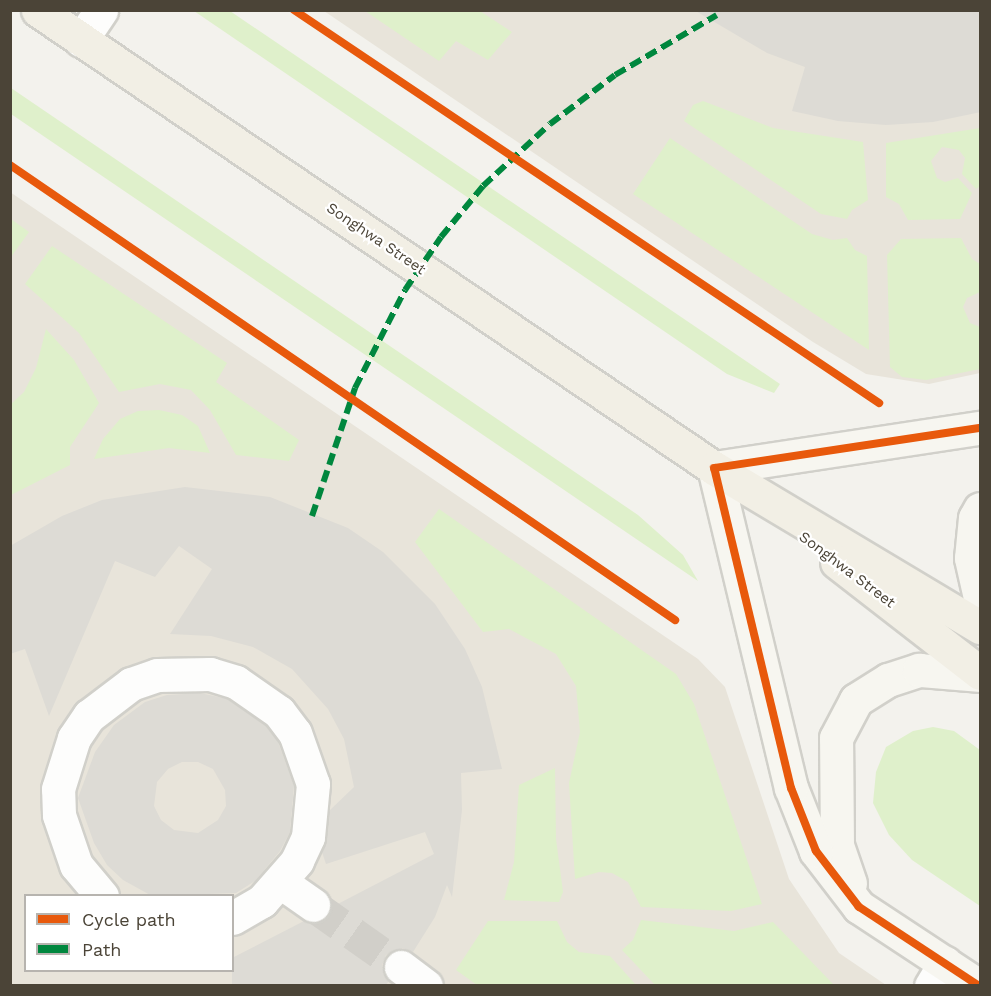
<!DOCTYPE html>
<html>
<head>
<meta charset="utf-8">
<style>
  body { margin:0 }
  #map { position:relative; width:991px; height:996px; overflow:hidden; background:#f3f2ed; font-family:"Work Sans",sans-serif }
  div>[style] { position:absolute }
  .residential>* { inset:0; background:#e8e4da }
  .green>* { inset:0; background:#dff0cb }
  .building>* { inset:0; background:#dddbd5 }
  .street-tunnel>* { height:33px; margin-top:-16.5px; transform-origin:0; background:repeating-linear-gradient(90deg,#d1cfc9 0 33px,transparent 0 49px) }
  .roads { filter:drop-shadow(2px 0 #d1d0ca) drop-shadow(-2px 0 #d1d0ca) drop-shadow(0 2px #d1d0ca) drop-shadow(0 -2px #d1d0ca) }
  .street>* { height:33px; margin:-16.5px; padding:0 16.5px; transform-origin:16.5px; border-radius:16.5px; background:#fdfdfc }
  .secondary>* { height:33px; margin:-16.5px; padding:0 16.5px; transform-origin:16.5px; border-radius:16.5px; background:#f7f6f0 }
  .primary>* { height:33px; margin:-16.5px; padding:0 16.5px; transform-origin:16.5px; border-radius:16.5px; background:#f2efe5 }
  .quiet>* { height:6px; margin-top:-3px; transform-origin:0; background:repeating-linear-gradient(90deg,#00873e 0 12px,transparent 0 18px) }
  .cycleway>* { height:8px; margin:-4px; padding:0 4px; transform-origin:4px; border-radius:4px; background:#e8590c }
  span { translate:-50% -50%; white-space:nowrap; text-align:center; line-height:1.15; -webkit-text-stroke:4.5px #fff; paint-order:stroke }
  .street-label { font-size:15px; color:#4b4437 }
  .frame { position:absolute; inset:0; border:12px solid #4b4437; pointer-events:none }
  .legend { position:absolute; left:24px; top:894px; width:210px; height:78px; box-sizing:border-box; background:#fff; border:2px solid #b7b4af; margin:0; padding:8px 10px; list-style:none; font-size:18px; color:#4b4437 }
  .legend li { display:flex; align-items:center; gap:12px; height:30px }
  .legend b { width:30px; border:2px solid #b7b4af }
</style>
</head>
<body>
<div id="map">
  <div class="residential">
    <div style="clip-path:polygon(324px 11px,980px 11px,980px 373px,929px 384px,866px 374px,813px 342px)"></div>
    <div style="clip-path:polygon(evenodd,10px 192px,698px 659px,725px 687px,789px 879px,839px 953px,886px 985px,11px 985px,10px 192px,26px 896px,232px 896px,232px 970px,26px 970px,26px 896px)"></div>
  </div>
  <div class="green">
    <div style="clip-path:polygon(194px 11px,230px 11px,780px 384px,774px 393px,727px 374px)"></div>
    <div style="clip-path:polygon(365px 11px,480px 11px,512px 32px,488px 60px,456px 41px,439px 61px)"></div>
    <div style="clip-path:polygon(11px 88px,638px 515px,683px 555px,698px 581px,11px 114px)"></div>
    <div style="clip-path:polygon(703px 101px,773px 128px,863px 142px,868px 200px,852px 210px,847px 219px,821px 214px,684px 121px,693px 105px)"></div>
    <div style="clip-path:polygon(980px 128px,980px 186px,976px 189px,962px 174px,965px 158px,959px 150px,942px 147px,931px 161px,937px 178px,945px 182px,958px 178px,972px 193px,960px 219px,908px 220px,899px 204px,886px 197px,886px 143px)"></div>
    <div style="clip-path:polygon(670px 138px,812px 234px,833px 240px,847px 238px,855px 250px,867px 256px,869px 350px,633px 194px)"></div>
    <div style="clip-path:polygon(11px 219px,29px 232px,11px 257px)"></div>
    <div style="clip-path:polygon(961px 238px,972px 259px,980px 264px,980px 292px,967px 298px,963px 307px,970px 323px,980px 327px,980px 369px,926px 380px,902px 377px,890px 367px,887px 255px,901px 239px)"></div>
    <div style="clip-path:polygon(52px 246px,227px 363px,216px 382px,299px 440px,289px 461px,236px 455px,210px 410px,191px 390px,160px 384px,119px 392px,79px 333px,25px 284px)"></div>
    <div style="clip-path:polygon(46px 329px,74px 360px,99px 403px,70px 447px,70px 465px,11px 495px,11px 404px,24px 392px,36px 368px)"></div>
    <div style="clip-path:polygon(159px 410px,182px 415px,198px 426px,210px 453px,169px 448px,94px 459px,103px 439px,120px 419px,138px 411px)"></div>
    <div style="clip-path:polygon(439px 509px,676px 674px,694px 704px,762px 904px,731px 911px,641px 907px,628px 882px,612px 873px,599px 872px,575px 879px,569px 783px,580px 732px,576px 686px,556px 654px,509px 629px,483px 632px,415px 542px)"></div>
    <div style="clip-path:polygon(933px 727px,954px 731px,980px 750px,980px 906px,912px 860px,889px 835px,873px 803px,876px 772px,886px 747px,913px 731px)"></div>
    <div style="clip-path:polygon(555px 768px,556px 839px,563px 892px,559px 902px,504px 900px,514px 862px,519px 785px)"></div>
    <div style="clip-path:polygon(641px 920px,734px 931px,773px 922px,834px 985px,655px 985px,622px 950px,633px 940px)"></div>
    <div style="clip-path:polygon(488px 921px,557px 921px,567px 942px,579px 952px,610px 956px,636px 985px,477px 985px,456px 970px)"></div>
  </div>
  <div class="building">
    <div style="clip-path:polygon(694px 10px,981px 10px,981px 112px,933px 122px,886px 125px,838px 121px,792px 111px,805px 67px,767px 53px)"></div>
    <div style="clip-path:polygon(185px 487px,270px 497px,348px 528px,383px 552px,435px 604px,465px 649px,482px 687px,502px 769px,461px 773px,462px 810px,452px 897px,447px 885px,435px 917px,413px 952px,403px 948px,386px 955px,382px 965px,389px 981px,385px 986px,232px 986px,232px 958px,304px 921px,321px 922px,332px 907px,434px 854px,425px 832px,326px 864px,322px 852px,329px 811px,354px 787px,344px 739px,328px 709px,292px 669px,253px 647px,211px 636px,170px 634px,212px 569px,179px 546px,155px 577px,115px 561px,49px 716px,25px 649px,10px 654px,10px 546px,62px 516px,102px 500px)"></div>
    <div style="clip-path:polygon(evenodd,200px 693px,228px 699px,266px 726px,278px 742px,294px 786px,290px 832px,280px 851px,255px 881px,236px 893px,152px 896px,123px 880px,107px 865px,94px 843px,78px 798px,95px 752px,114px 725px,145px 702px,167px 695px,200px 693px,182px 762px,198px 762px,213px 769px,225px 790px,226px 806px,218px 820px,198px 833px,174px 830px,161px 820px,154px 806px,157px 782px,168px 769px,182px 762px)"></div>
  </div>
  <div class="street-tunnel">
    <div style="left:313px;top:905px;width:108px;rotate:35.2deg"></div>
  </div>
  <div class="roads">
    <div class="street">
      <div style="left:81px;top:40px;width:36px;rotate:-56deg"></div>
      <div style="left:282px;top:883px;width:38px;rotate:35deg"></div>
      <div style="left:102px;top:896px;width:40px;rotate:-130deg"></div>
      <div style="left:76px;top:865px;width:53px;rotate:-108.8deg"></div>
      <div style="left:59px;top:815px;width:26px;rotate:-92deg"></div>
      <div style="left:58px;top:789px;width:53px;rotate:-72.6deg"></div>
      <div style="left:74px;top:738px;width:27px;rotate:-56deg"></div>
      <div style="left:89px;top:716px;width:53px;rotate:-37.3deg"></div>
      <div style="left:131px;top:684px;width:28px;rotate:-19deg"></div>
      <div style="left:157px;top:675px;width:53px;rotate:-1.1deg"></div>
      <div style="left:210px;top:674px;width:27px;rotate:17deg"></div>
      <div style="left:236px;top:682px;width:52px;rotate:34.9deg"></div>
      <div style="left:279px;top:712px;width:26px;rotate:53deg"></div>
      <div style="left:295px;top:733px;width:54px;rotate:70.6deg"></div>
      <div style="left:313px;top:784px;width:53px;rotate:95.4deg"></div>
      <div style="left:308px;top:837px;width:26px;rotate:115deg"></div>
      <div style="left:297px;top:861px;width:53px;rotate:131.2deg"></div>
      <div style="left:262px;top:901px;width:34px;rotate:150deg"></div>
      <div style="left:401px;top:967px;width:31px;rotate:37deg"></div>
      <div style="left:931px;top:986px;width:27px;rotate:-59deg"></div>
    </div>
    <div class="secondary">
      <div style="left:980px;top:509px;width:10px;rotate:119deg"></div>
      <div style="left:975px;top:518px;width:40px;rotate:95.7deg"></div>
      <div style="left:971px;top:558px;width:41px;rotate:77.3deg"></div>
      <div style="left:850px;top:883px;width:39px;rotate:-109deg"></div>
      <div style="left:837px;top:846px;width:108px;rotate:-90.5deg"></div>
      <div style="left:836px;top:738px;width:43px;rotate:-62.2deg"></div>
      <div style="left:856px;top:700px;width:38px;rotate:-32deg"></div>
      <div style="left:888px;top:680px;width:33px;rotate:-18deg"></div>
      <div style="left:919px;top:670px;width:61px;rotate:4.7deg"></div>
      <div style="left:979px;top:986px;width:144px;rotate:-146.6deg"></div>
      <div style="left:859px;top:907px;width:71px;rotate:-127.5deg"></div>
      <div style="left:816px;top:851px;width:68px;rotate:-111.6deg"></div>
      <div style="left:791px;top:788px;width:329px;rotate:-103.5deg"></div>
      <div style="left:714px;top:468px;width:269px;rotate:-8.6deg"></div>
    </div>
    <div class="primary">
      <div style="left:38px;top:10px;width:817px;rotate:34.12deg"></div>
      <div style="left:714px;top:468px;width:310px;rotate:30.9deg"></div>
      <div style="left:837px;top:562px;width:181px;rotate:37.8deg"></div>
    </div>
  </div>
  <div class="quiet">
    <div style="left:312px;top:516px;width:135px;rotate:-71.4deg"></div>
    <div style="left:355px;top:388px;width:110px;rotate:-63deg"></div>
    <div style="left:405px;top:290px;width:64px;rotate:-55.8deg"></div>
    <div style="left:441px;top:237px;width:66px;rotate:-50.5deg"></div>
    <div style="left:483px;top:186px;width:91px;rotate:-42.8deg"></div>
    <div style="left:550px;top:124px;width:81px;rotate:-37deg"></div>
    <div style="left:615px;top:75px;width:118px;rotate:-30.5deg"></div>
  </div>
  <div class="cycleway">
    <div style="left:294px;top:10px;width:705px;rotate:33.89deg"></div>
    <div style="left:10px;top:165px;width:806px;rotate:34.38deg"></div>
    <div style="left:979px;top:986px;width:144px;rotate:-146.6deg"></div>
    <div style="left:859px;top:907px;width:71px;rotate:-127.5deg"></div>
    <div style="left:816px;top:851px;width:68px;rotate:-111.6deg"></div>
    <div style="left:791px;top:788px;width:329px;rotate:-103.5deg"></div>
    <div style="left:714px;top:468px;width:269px;rotate:-8.6deg"></div>
  </div>
  <div class="street-label">
    <span style="left:376px;top:239px;rotate:34deg">Songhwa Street</span>
    <span style="left:847px;top:570px;rotate:37deg">Songhwa Street</span>
  </div>
  <div class="frame"></div>
  <ul class="legend">
  <li><b style="height:8px;background:#e8590c"></b>Cycle path</li>
  <li><b style="height:8px;background:#00873e"></b>Path</li>
  </ul>
</div>
</body>
</html>
